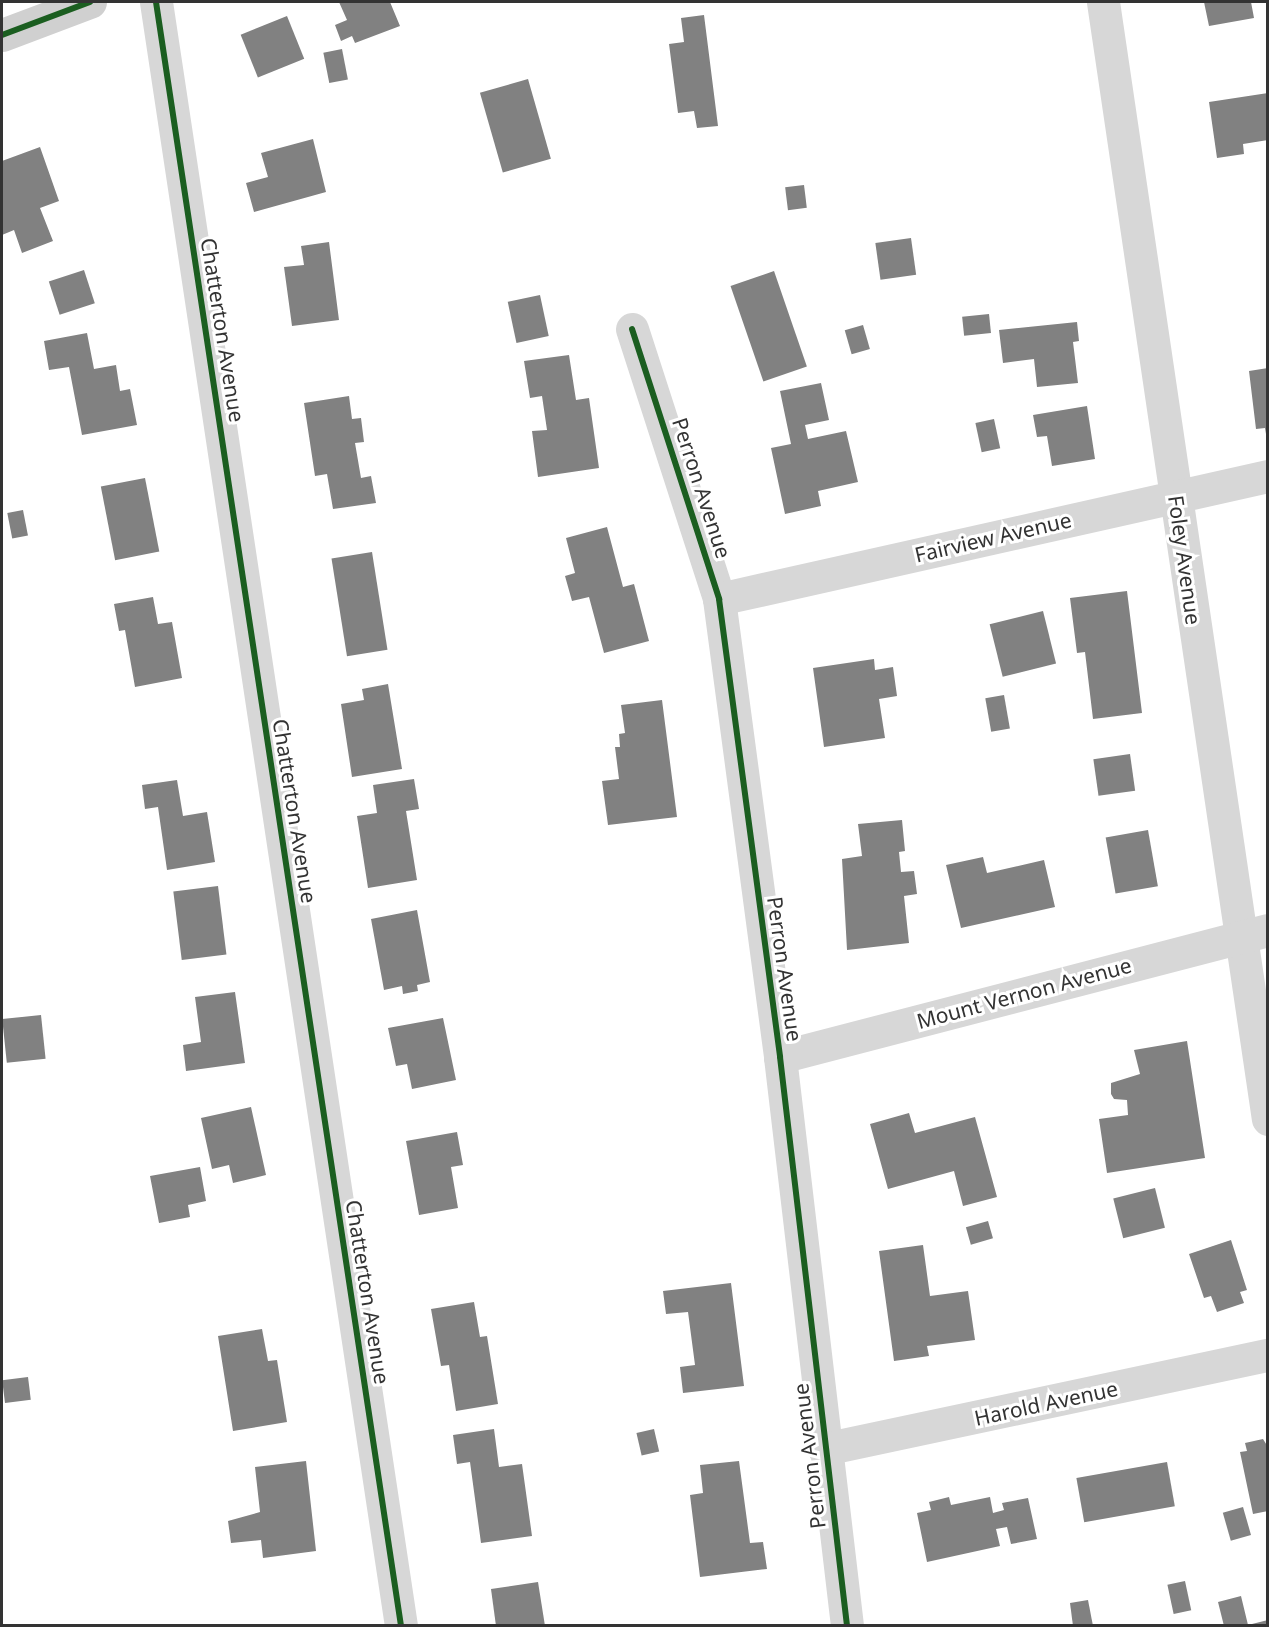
<!DOCTYPE html>
<html>
<head>
<meta charset="utf-8">
<style>
  body { margin:0 }
  #map { position:relative; width:1269px; height:1627px; overflow:hidden; background:#fff; font-family:"Noto Sans",sans-serif }
  div>[style] { position:absolute }
  .building>* { inset:0; background:#818181; transform-origin:0 0 }
  .street>* { height:33px; margin:-16.5px; padding:0 16.5px; transform-origin:16.5px; border-radius:16.5px; background:#d7d7d7 }
  .secondary>* { height:33px; margin:-16.5px; padding:0 16.5px; transform-origin:16.5px; border-radius:16.5px; background:#d0d0d0 }
  .cycleway>* { height:6px; margin:-3px; padding:0 3px; transform-origin:3px; border-radius:3px; background:#1b5e20 }
  span { translate:-50% -50%; white-space:nowrap; text-align:center; line-height:1.15; -webkit-text-stroke:6px #fff; paint-order:stroke }
  .street-label { font-size:21px; color:#333 }
  .frame { position:absolute; inset:0; border:3px solid #333; pointer-events:none }
</style>
</head>
<body>
<div id="map">
  <div class="building">
    <div style="clip-path:polygon(339px 2px,390px 2px,400px 26px,355px 43px,352px 36px,341px 41px,335px 25px,347px 20px)"></div>
    <div style="clip-path:polygon(1204px 2px,1251px 2px,1254px 18px,1209px 26px)"></div>
    <div style="clip-path:polygon(704px 15px,718px 126px,697px 128px,694px 111px,678px 113px,669px 44px,684px 42px,681px 18px)"></div>
    <div style="left:287px;top:16px;width:46px;height:50px;rotate:68deg"></div>
    <div style="left:342px;top:49px;width:31px;height:19px;rotate:79deg"></div>
    <div style="left:528px;top:79px;width:83px;height:50px;rotate:74deg"></div>
    <div style="clip-path:polygon(1268px 93px,1268px 140px,1243px 144px,1244px 154px,1217px 158px,1209px 102px)"></div>
    <div style="clip-path:polygon(313px 139px,326px 192px,254px 212px,246px 183px,268px 177px,261px 153px)"></div>
    <div style="clip-path:polygon(40px 147px,59px 201px,40px 208px,53px 241px,22px 253px,14px 230px,2px 235px,2px 161px)"></div>
    <div style="left:804px;top:185px;width:23px;height:19px;rotate:83deg"></div>
    <div style="left:911px;top:238px;width:37px;height:36px;rotate:82deg"></div>
    <div style="clip-path:polygon(329px 242px,339px 320px,292px 326px,284px 267px,304px 265px,301px 246px)"></div>
    <div style="left:84px;top:270px;width:35px;height:37px;rotate:72deg"></div>
    <div style="left:774px;top:271px;width:101px;height:46px;rotate:71deg"></div>
    <div style="left:540px;top:295px;width:42px;height:33px;rotate:78deg"></div>
    <div style="left:989px;top:314px;width:19px;height:27px;rotate:84deg"></div>
    <div style="clip-path:polygon(1077px 322px,1079px 341px,1073px 342px,1078px 383px,1037px 387px,1034px 359px,1003px 363px,999px 330px)"></div>
    <div style="left:863px;top:325px;width:25px;height:19px;rotate:74deg"></div>
    <div style="clip-path:polygon(87px 333px,94px 369px,116px 365px,120px 391px,130px 389px,137px 425px,82px 435px,69px 367px,49px 370px,44px 341px)"></div>
    <div style="clip-path:polygon(569px 355px,576px 400px,589px 398px,599px 468px,538px 477px,532px 431px,547px 430px,542px 396px,530px 398px,524px 361px)"></div>
    <div style="clip-path:polygon(1268px 368px,1268px 434px,1266px 434px,1265px 428px,1256px 429px,1249px 371px)"></div>
    <div style="clip-path:polygon(821px 383px,829px 420px,805px 425px,808px 439px,846px 431px,858px 482px,818px 491px,821px 506px,785px 514px,771px 448px,791px 444px,780px 391px)"></div>
    <div style="clip-path:polygon(349px 396px,352px 419px,361px 418px,364px 442px,355px 443px,361px 478px,371px 476px,376px 503px,333px 509px,327px 474px,315px 476px,304px 403px)"></div>
    <div style="clip-path:polygon(1087px 406px,1095px 459px,1052px 466px,1047px 436px,1037px 437px,1033px 415px)"></div>
    <div style="left:994px;top:419px;width:30px;height:19px;rotate:78deg"></div>
    <div style="left:145px;top:478px;width:75px;height:45px;rotate:79deg"></div>
    <div style="left:23px;top:510px;width:26px;height:16px;rotate:79deg"></div>
    <div style="clip-path:polygon(607px 527px,623px 587px,634px 584px,649px 641px,604px 653px,589px 597px,572px 601px,565px 576px,575px 573px,566px 538px)"></div>
    <div style="left:372px;top:552px;width:99px;height:41px;rotate:81deg"></div>
    <div style="clip-path:polygon(1127px 591px,1142px 713px,1093px 719px,1085px 652px,1077px 653px,1070px 598px)"></div>
    <div style="clip-path:polygon(153px 597px,158px 624px,172px 622px,182px 678px,135px 687px,125px 630px,119px 631px,114px 604px)"></div>
    <div style="left:1043px;top:611px;width:54px;height:55px;rotate:76deg"></div>
    <div style="clip-path:polygon(874px 659px,875px 670px,893px 667px,897px 696px,879px 699px,885px 738px,824px 747px,813px 668px)"></div>
    <div style="clip-path:polygon(388px 684px,402px 769px,352px 777px,341px 704px,364px 700px,362px 689px)"></div>
    <div style="left:1004px;top:695px;width:34px;height:19px;rotate:80deg"></div>
    <div style="clip-path:polygon(662px 700px,677px 817px,608px 825px,602px 781px,619px 779px,615px 747px,620px 747px,619px 734px,625px 733px,621px 705px)"></div>
    <div style="left:1130px;top:754px;width:37px;height:37px;rotate:82deg"></div>
    <div style="clip-path:polygon(414px 779px,419px 809px,406px 811px,417px 880px,368px 888px,357px 816px,377px 813px,373px 785px)"></div>
    <div style="clip-path:polygon(177px 780px,183px 816px,207px 812px,215px 862px,167px 870px,158px 807px,145px 809px,142px 785px)"></div>
    <div style="clip-path:polygon(902px 820px,905px 851px,899px 852px,901px 872px,914px 871px,917px 894px,904px 896px,909px 943px,847px 950px,842px 859px,862px 856px,858px 824px)"></div>
    <div style="left:1148px;top:830px;width:57px;height:43px;rotate:80deg"></div>
    <div style="clip-path:polygon(983px 857px,987px 873px,1044px 860px,1055px 907px,961px 928px,946px 865px)"></div>
    <div style="left:218px;top:886px;width:69px;height:45px;rotate:83deg"></div>
    <div style="clip-path:polygon(417px 910px,430px 982px,417px 985px,418px 991px,403px 994px,402px 986px,384px 990px,371px 919px)"></div>
    <div style="clip-path:polygon(235px 992px,245px 1063px,186px 1071px,183px 1045px,201px 1042px,195px 997px)"></div>
    <div style="left:41px;top:1015px;width:44px;height:39px;rotate:84deg"></div>
    <div style="clip-path:polygon(443px 1018px,456px 1080px,412px 1089px,407px 1064px,396px 1066px,388px 1028px)"></div>
    <div style="clip-path:polygon(1187px 1041px,1205px 1158px,1107px 1173px,1099px 1119px,1128px 1115px,1127px 1100px,1114px 1099px,1111px 1094px,1111px 1083px,1140px 1074px,1134px 1050px)"></div>
    <div style="clip-path:polygon(251px 1107px,266px 1175px,233px 1183px,229px 1165px,212px 1169px,201px 1118px)"></div>
    <div style="clip-path:polygon(909px 1113px,915px 1133px,975px 1117px,997px 1197px,963px 1206px,954px 1171px,888px 1189px,870px 1124px)"></div>
    <div style="clip-path:polygon(457px 1132px,463px 1165px,451px 1167px,458px 1208px,419px 1215px,406px 1141px)"></div>
    <div style="clip-path:polygon(200px 1167px,206px 1201px,188px 1205px,190px 1217px,159px 1223px,150px 1176px)"></div>
    <div style="left:1155px;top:1188px;width:41px;height:43px;rotate:76deg"></div>
    <div style="left:988px;top:1221px;width:18px;height:23px;rotate:74deg"></div>
    <div style="clip-path:polygon(1231px 1240px,1247px 1290px,1240px 1292px,1244px 1303px,1217px 1312px,1211px 1296px,1204px 1298px,1189px 1254px)"></div>
    <div style="clip-path:polygon(923px 1245px,930px 1296px,968px 1291px,975px 1340px,927px 1346px,929px 1356px,894px 1361px,879px 1251px)"></div>
    <div style="clip-path:polygon(731px 1283px,744px 1386px,683px 1393px,680px 1367px,695px 1365px,688px 1312px,666px 1314px,663px 1291px)"></div>
    <div style="clip-path:polygon(474px 1302px,480px 1337px,487px 1336px,498px 1404px,456px 1411px,449px 1365px,441px 1366px,431px 1309px)"></div>
    <div style="clip-path:polygon(262px 1329px,268px 1361px,277px 1360px,287px 1422px,233px 1431px,218px 1336px)"></div>
    <div style="left:28px;top:1377px;width:23px;height:26px;rotate:83deg"></div>
    <div style="clip-path:polygon(494px 1429px,499px 1467px,522px 1464px,532px 1536px,481px 1543px,470px 1462px,457px 1464px,453px 1435px)"></div>
    <div style="left:654px;top:1429px;width:23px;height:18px;rotate:77deg"></div>
    <div style="clip-path:polygon(1263px 1439px,1268px 1447px,1268px 1511px,1253px 1514px,1240px 1452px,1247px 1451px,1245px 1443px)"></div>
    <div style="clip-path:polygon(306px 1461px,316px 1551px,263px 1558px,261px 1540px,231px 1543px,228px 1521px,260px 1512px,255px 1467px)"></div>
    <div style="clip-path:polygon(739px 1461px,750px 1543px,763px 1542px,767px 1569px,700px 1577px,690px 1495px,703px 1493px,700px 1465px)"></div>
    <div style="left:1167px;top:1462px;width:45px;height:92px;rotate:80deg"></div>
    <div style="clip-path:polygon(949px 1497px,951px 1505px,990px 1497px,993px 1513px,1004px 1510px,1002px 1503px,1028px 1498px,1037px 1539px,1011px 1544px,1007px 1527px,996px 1529px,1000px 1546px,927px 1562px,917px 1513px,931px 1510px,929px 1502px)"></div>
    <div style="left:1243px;top:1507px;width:29px;height:21px;rotate:74deg"></div>
    <div style="left:1185px;top:1581px;width:30px;height:18px;rotate:78deg"></div>
    <div style="clip-path:polygon(538px 1582px,545px 1626px,496px 1626px,491px 1589px)"></div>
    <div style="clip-path:polygon(1241px 1596px,1248px 1625px,1268px 1620px,1268px 1626px,1224px 1626px,1218px 1602px)"></div>
    <div style="clip-path:polygon(1088px 1600px,1093px 1626px,1073px 1626px,1070px 1603px)"></div>
  </div>
  <div class="street">
    <div style="left:156px;top:2px;width:1642px;rotate:81.42deg"></div>
    <div style="left:1103px;top:2px;width:1129px;rotate:81.6deg"></div>
    <div style="left:632px;top:329px;width:284px;rotate:72.1deg"></div>
    <div style="left:719px;top:599px;width:462px;rotate:82.4deg"></div>
    <div style="left:780px;top:1057px;width:573px;rotate:83.28deg"></div>
    <div style="left:719px;top:599px;width:563px;rotate:-12.63deg"></div>
    <div style="left:780px;top:1057px;width:504px;rotate:-14.59deg"></div>
    <div style="left:824px;top:1449px;width:454px;rotate:-12deg"></div>
  </div>
  <div class="secondary">
    <div style="left:2px;top:35px;width:94px;rotate:-20.6deg"></div>
  </div>
  <div class="cycleway">
    <div style="left:156px;top:2px;width:1642px;rotate:81.42deg"></div>
    <div style="left:2px;top:35px;width:94px;rotate:-20.6deg"></div>
    <div style="left:632px;top:329px;width:284px;rotate:72.1deg"></div>
    <div style="left:719px;top:599px;width:462px;rotate:82.4deg"></div>
    <div style="left:780px;top:1057px;width:573px;rotate:83.28deg"></div>
  </div>
  <div class="street-label">
    <span style="left:223px;top:330px;rotate:81deg">Chatterton Avenue</span>
    <span style="left:702px;top:488px;rotate:72deg">Perron Avenue</span>
    <span style="left:993px;top:537px;rotate:-13deg">Fairview Avenue</span>
    <span style="left:1185px;top:560px;rotate:82deg">Foley Avenue</span>
    <span style="left:295px;top:811px;rotate:81deg">Chatterton Avenue</span>
    <span style="left:785px;top:969px;rotate:82deg">Perron Avenue</span>
    <span style="left:1024px;top:993px;rotate:-15deg">Mount Vernon Avenue</span>
    <span style="left:368px;top:1292px;rotate:81deg">Chatterton Avenue</span>
    <span style="left:1046px;top:1403px;rotate:-12deg">Harold Avenue</span>
    <span style="left:809px;top:1456px;rotate:-97deg">Perron Avenue</span>
  </div>
  <div class="frame"></div>
</div>
</body>
</html>
